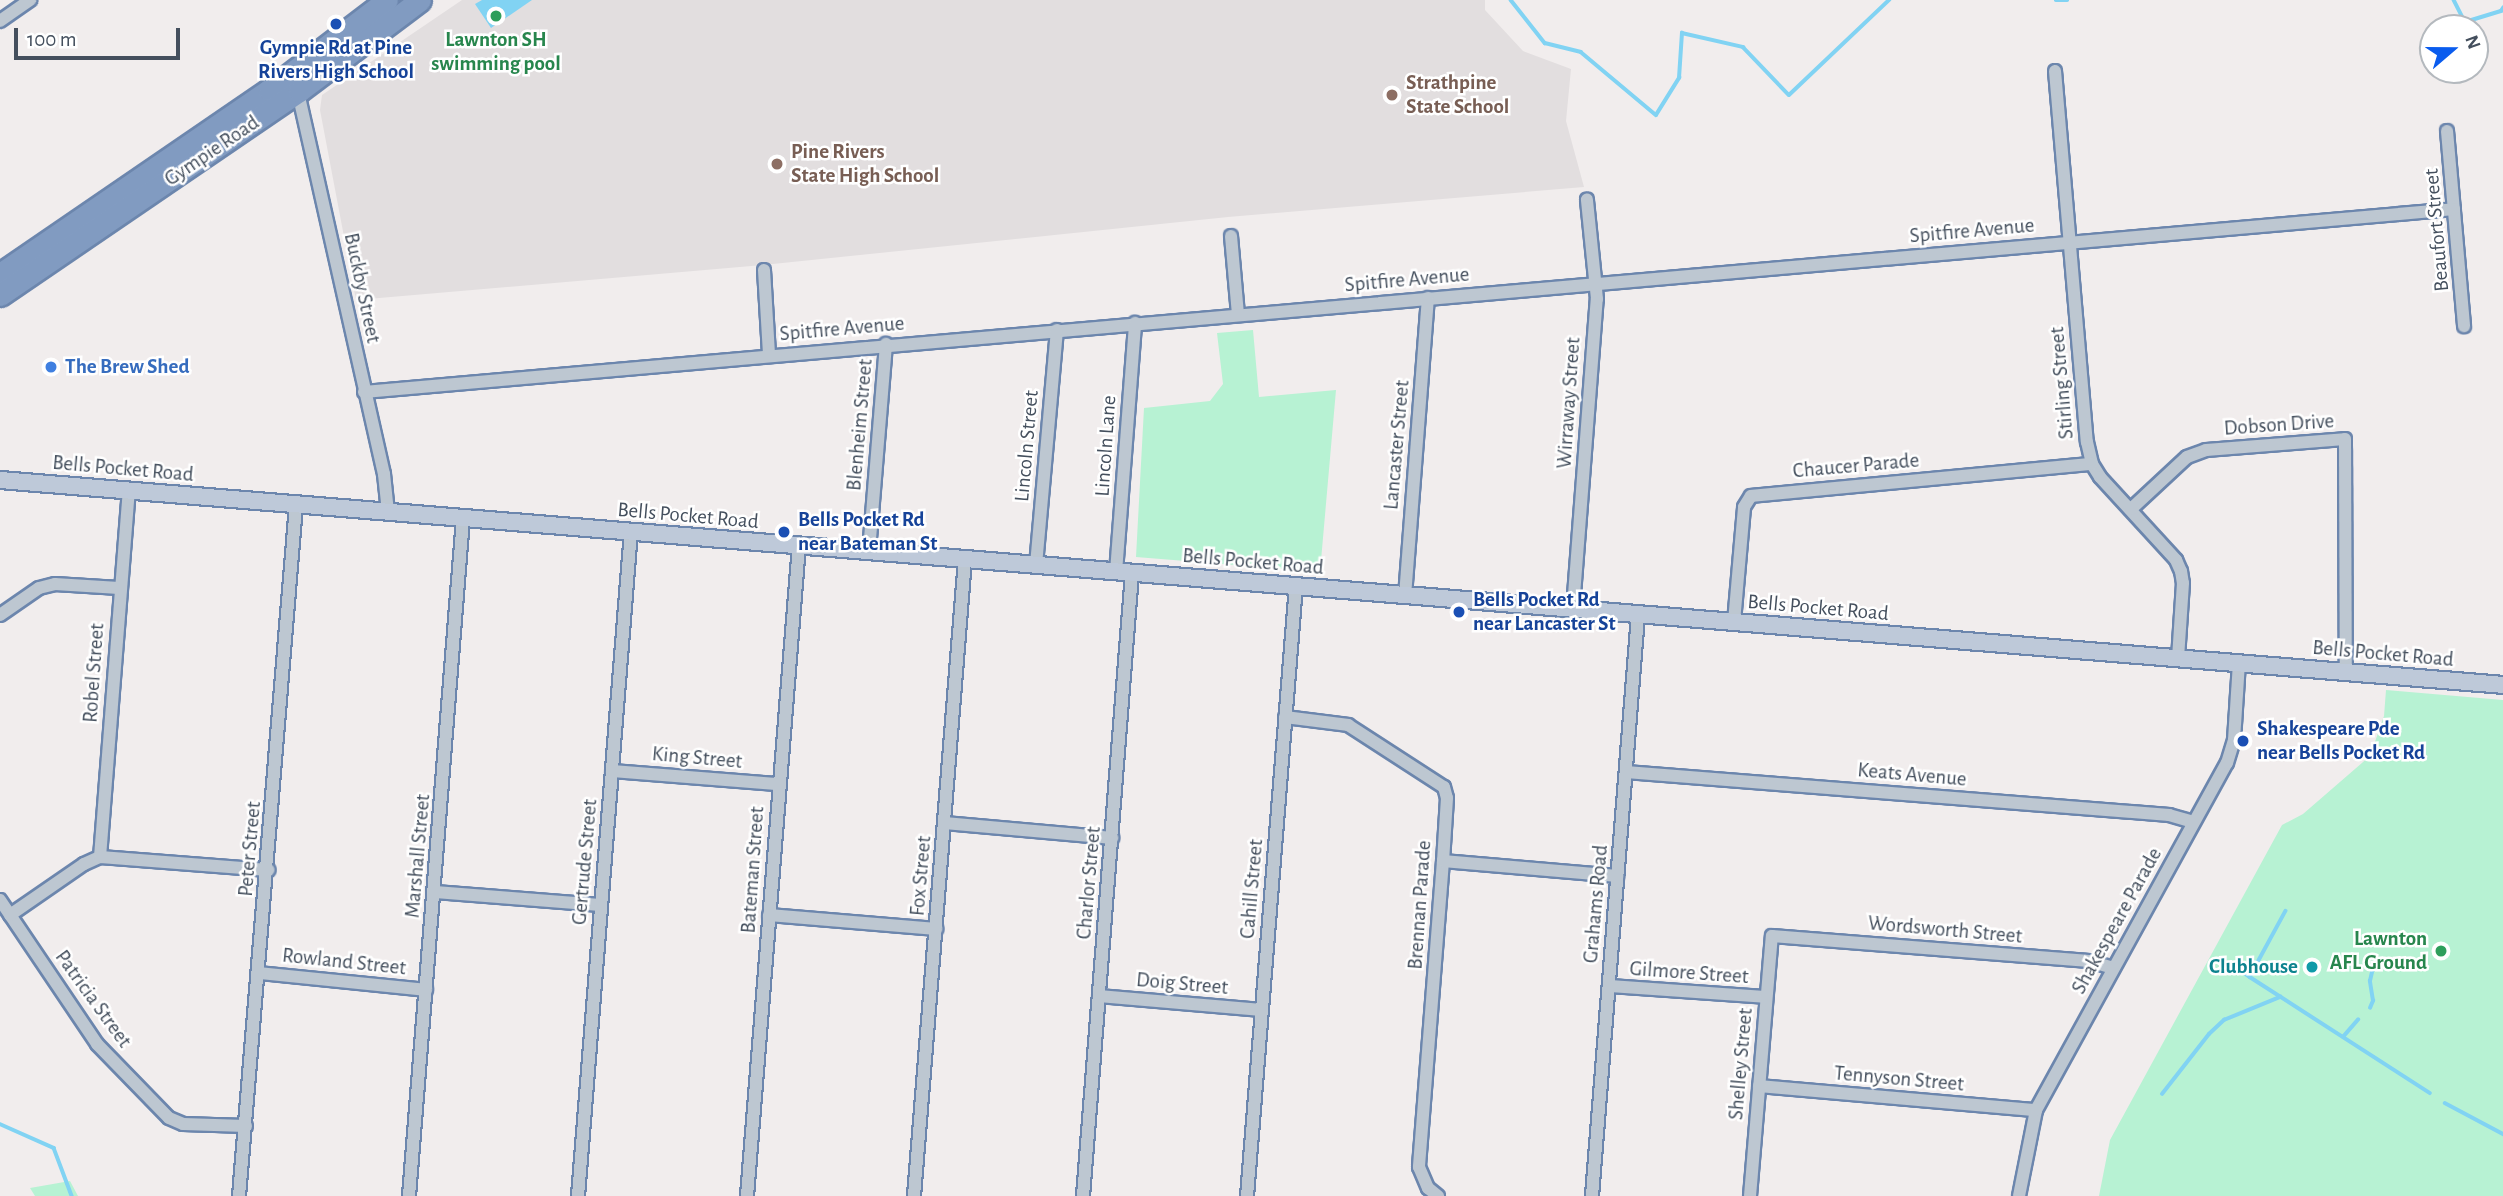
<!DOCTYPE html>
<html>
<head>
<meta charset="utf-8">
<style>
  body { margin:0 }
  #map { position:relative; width:2503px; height:1196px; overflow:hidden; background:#f1eded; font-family:"Alegreya Sans",sans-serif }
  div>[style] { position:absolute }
  .education>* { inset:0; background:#e2dedf }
  .green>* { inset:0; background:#b7f2d3 }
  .water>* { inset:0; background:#81d3f3 }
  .stream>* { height:3.5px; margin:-1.75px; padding:0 1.75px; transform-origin:1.75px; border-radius:1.75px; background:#81d3f3 }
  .roads { filter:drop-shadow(2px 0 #6c86ad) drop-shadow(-2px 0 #6c86ad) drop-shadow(0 2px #6c86ad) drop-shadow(0 -2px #6c86ad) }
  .street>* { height:12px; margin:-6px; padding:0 6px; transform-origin:6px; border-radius:6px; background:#bdc7d1 }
  .secondary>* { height:16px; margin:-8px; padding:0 8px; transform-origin:8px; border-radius:8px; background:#bec9d9 }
  .highway>* { height:21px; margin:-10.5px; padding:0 10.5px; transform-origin:10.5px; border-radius:10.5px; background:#819bc1 }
  .dots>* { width:19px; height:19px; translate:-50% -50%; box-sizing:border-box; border:4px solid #fff; border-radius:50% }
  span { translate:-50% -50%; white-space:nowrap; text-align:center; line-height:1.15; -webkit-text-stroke:5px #fff; paint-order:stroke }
  .leisure-label { font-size:21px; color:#27864d; font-weight:700 }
  .right { translate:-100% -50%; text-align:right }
  .transit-label { font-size:21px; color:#164399; font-weight:700 }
  .left { translate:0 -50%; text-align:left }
  .education-label { font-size:21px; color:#785e54; font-weight:700 }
  .street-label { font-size:21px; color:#444f5d }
  .shop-label { font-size:21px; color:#366cbe; font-weight:700 }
  .culture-label { font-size:21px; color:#0d838f; font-weight:700 }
  .north { position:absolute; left:2419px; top:14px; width:70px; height:70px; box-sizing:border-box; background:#fff; border:2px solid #b4b9be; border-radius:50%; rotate:70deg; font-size:19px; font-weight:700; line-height:28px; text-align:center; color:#444f5d }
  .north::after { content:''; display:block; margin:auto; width:24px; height:32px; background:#0a5cee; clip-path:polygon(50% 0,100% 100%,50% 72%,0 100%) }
  .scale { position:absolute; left:14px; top:28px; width:166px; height:32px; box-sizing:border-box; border:4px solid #444f5d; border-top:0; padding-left:9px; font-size:21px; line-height:24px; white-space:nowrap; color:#444f5d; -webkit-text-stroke:5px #fff; paint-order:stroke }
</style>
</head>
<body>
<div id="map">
  <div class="education">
    <div style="clip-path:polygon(462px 0,1485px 0,1485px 10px,1523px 51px,1571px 69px,1566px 121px,1584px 187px,1228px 217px,763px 265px,356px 300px,320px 110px,322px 95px)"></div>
  </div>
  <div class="green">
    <div style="clip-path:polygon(1253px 330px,1259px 397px,1336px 390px,1320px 572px,1136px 557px,1144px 408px,1210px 401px,1223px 384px,1217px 333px)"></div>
    <div style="clip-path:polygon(2386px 690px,2503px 700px,2503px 1196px,2099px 1196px,2110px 1140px,2282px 825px,2303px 814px,2370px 756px,2384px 716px)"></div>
    <div style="clip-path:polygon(70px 1181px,78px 1196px,35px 1196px,30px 1188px)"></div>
  </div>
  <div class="water">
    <div style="clip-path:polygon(482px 0,532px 0,491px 28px,475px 4px)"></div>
  </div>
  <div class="stream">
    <div style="left:1511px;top:0;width:55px;rotate:51.7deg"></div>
    <div style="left:1545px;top:43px;width:37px;rotate:14deg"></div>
    <div style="left:1581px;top:52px;width:98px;rotate:40deg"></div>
    <div style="left:1656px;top:115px;width:44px;rotate:-58.1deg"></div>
    <div style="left:1679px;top:78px;width:45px;rotate:-86.2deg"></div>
    <div style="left:1682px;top:33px;width:63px;rotate:12.9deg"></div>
    <div style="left:1743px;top:47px;width:66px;rotate:46.2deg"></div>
    <div style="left:1789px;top:95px;width:138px;rotate:-43.5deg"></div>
    <div style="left:2056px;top:0;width:11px"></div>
    <div style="left:2454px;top:0;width:25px;rotate:63deg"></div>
    <div style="left:2465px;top:22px;width:38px;rotate:-17deg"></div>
    <div style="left:2501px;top:11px;width:4px;rotate:-56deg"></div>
    <div style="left:2286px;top:911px;width:75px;rotate:118.6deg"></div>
    <div style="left:2250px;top:977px;width:214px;rotate:32.8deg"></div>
    <div style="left:2232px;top:964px;width:22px;rotate:36deg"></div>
    <div style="left:2370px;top:1008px;width:8px;rotate:-67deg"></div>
    <div style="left:2373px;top:1001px;width:20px;rotate:-99deg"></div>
    <div style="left:2370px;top:981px;width:13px;rotate:-77deg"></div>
    <div style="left:2343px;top:1037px;width:23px;rotate:-49deg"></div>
    <div style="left:2162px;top:1094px;width:76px;rotate:-51.9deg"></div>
    <div style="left:2209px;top:1034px;width:21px;rotate:-43deg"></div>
    <div style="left:2224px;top:1020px;width:61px;rotate:-22.3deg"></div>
    <div style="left:2445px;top:1103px;width:66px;rotate:28.1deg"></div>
    <div style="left:0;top:1124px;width:59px;rotate:24deg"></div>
    <div style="left:54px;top:1148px;width:51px;rotate:69.4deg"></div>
  </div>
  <div class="roads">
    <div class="street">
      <div style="left:0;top:21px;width:37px;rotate:-35deg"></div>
      <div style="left:2055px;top:71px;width:372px;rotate:85.1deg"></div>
      <div style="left:2087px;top:442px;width:23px;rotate:77deg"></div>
      <div style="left:2092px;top:464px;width:15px;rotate:58deg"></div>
      <div style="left:2100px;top:477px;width:113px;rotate:47.5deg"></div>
      <div style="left:2176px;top:560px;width:12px;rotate:66deg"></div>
      <div style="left:2181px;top:571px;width:12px;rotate:81deg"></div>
      <div style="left:2183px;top:583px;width:76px;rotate:93.8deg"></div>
      <div style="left:297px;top:88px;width:396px;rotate:77.3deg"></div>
      <div style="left:384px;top:474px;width:37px;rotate:84deg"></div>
      <div style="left:2447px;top:131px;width:196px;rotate:85deg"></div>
      <div style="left:1231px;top:236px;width:79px;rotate:84.9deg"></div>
      <div style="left:764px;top:270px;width:84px;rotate:86.6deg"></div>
      <div style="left:364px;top:392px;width:2098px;rotate:-5deg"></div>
      <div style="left:2131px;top:509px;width:76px;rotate:-42.9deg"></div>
      <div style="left:2187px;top:457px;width:20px;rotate:-20deg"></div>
      <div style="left:2206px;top:450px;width:139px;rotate:-4.5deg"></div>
      <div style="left:2345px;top:439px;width:232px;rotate:89.8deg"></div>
      <div style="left:869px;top:551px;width:208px;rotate:-85.3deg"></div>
      <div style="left:1036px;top:565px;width:236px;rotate:-84.9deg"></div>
      <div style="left:1116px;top:572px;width:250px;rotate:-85.6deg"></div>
      <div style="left:1405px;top:596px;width:299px;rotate:-85.6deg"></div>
      <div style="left:1573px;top:608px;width:310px;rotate:-85.6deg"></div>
      <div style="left:1597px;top:299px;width:100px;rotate:-95.8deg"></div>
      <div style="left:0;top:615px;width:47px;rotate:-34.7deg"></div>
      <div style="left:39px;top:588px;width:16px;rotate:-14deg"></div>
      <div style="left:55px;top:584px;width:64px;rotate:3.6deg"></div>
      <div style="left:1734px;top:622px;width:115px;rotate:-85deg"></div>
      <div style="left:1744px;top:507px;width:13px;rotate:-58deg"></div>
      <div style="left:1751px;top:496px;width:342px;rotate:-5.4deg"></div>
      <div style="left:1285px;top:717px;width:64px;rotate:7.2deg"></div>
      <div style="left:1348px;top:725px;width:114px;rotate:32.9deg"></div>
      <div style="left:1444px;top:787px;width:11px;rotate:75deg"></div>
      <div style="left:1447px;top:798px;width:63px;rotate:93.6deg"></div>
      <div style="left:1443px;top:861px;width:307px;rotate:94.5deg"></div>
      <div style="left:1419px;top:1167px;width:23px;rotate:67deg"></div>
      <div style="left:1428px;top:1188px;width:13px;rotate:39deg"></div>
      <div style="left:612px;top:771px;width:168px;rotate:4.5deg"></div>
      <div style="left:1626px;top:772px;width:545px;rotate:4.53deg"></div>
      <div style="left:2169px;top:815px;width:25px;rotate:16deg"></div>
      <div style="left:945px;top:823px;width:168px;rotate:5.1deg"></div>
      <div style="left:100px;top:857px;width:367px;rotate:-85.5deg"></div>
      <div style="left:1443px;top:861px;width:175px;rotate:4.9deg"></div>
      <div style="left:435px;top:892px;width:166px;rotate:4.5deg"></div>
      <div style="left:0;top:900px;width:174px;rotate:56deg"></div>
      <div style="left:97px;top:1044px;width:103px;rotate:45.8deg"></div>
      <div style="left:169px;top:1118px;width:15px;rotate:23deg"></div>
      <div style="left:183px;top:1124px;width:63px;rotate:1.8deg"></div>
      <div style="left:10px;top:915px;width:90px;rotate:-34.6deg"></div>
      <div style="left:84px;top:864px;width:17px;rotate:-24deg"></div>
      <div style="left:100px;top:857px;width:169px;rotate:4.4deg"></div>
      <div style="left:769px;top:915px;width:168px;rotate:4.8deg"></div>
      <div style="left:259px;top:973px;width:168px;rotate:5.8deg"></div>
      <div style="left:1609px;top:986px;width:157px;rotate:4deg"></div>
      <div style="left:1099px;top:996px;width:163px;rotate:4.9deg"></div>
      <div style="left:1759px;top:1086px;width:278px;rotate:5deg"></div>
      <div style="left:239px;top:1196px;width:693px;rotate:-85.28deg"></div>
      <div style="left:409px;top:1196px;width:679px;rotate:-85.44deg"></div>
      <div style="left:578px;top:1196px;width:666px;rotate:-85.44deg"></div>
      <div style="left:747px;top:1196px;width:652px;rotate:-85.43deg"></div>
      <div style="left:914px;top:1196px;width:639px;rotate:-85.42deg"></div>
      <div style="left:1083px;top:1196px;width:625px;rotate:-85.5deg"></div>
      <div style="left:1247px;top:1196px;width:612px;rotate:-85.41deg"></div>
      <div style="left:1592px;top:1196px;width:583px;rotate:-85.47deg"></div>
      <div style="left:1750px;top:1196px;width:261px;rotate:-85.2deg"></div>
      <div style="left:1772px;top:936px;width:318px;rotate:4.5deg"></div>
      <div style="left:2089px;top:961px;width:25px;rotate:16deg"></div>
      <div style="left:2019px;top:1196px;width:88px;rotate:-78.8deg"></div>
      <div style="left:2036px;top:1110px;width:396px;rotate:-61.2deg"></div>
      <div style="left:2227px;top:763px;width:24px;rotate:-73deg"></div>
      <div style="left:2234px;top:740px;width:77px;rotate:-86.3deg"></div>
    </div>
    <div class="secondary">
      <div style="left:0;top:480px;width:2511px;rotate:4.68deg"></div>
    </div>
    <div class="highway">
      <div style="left:0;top:274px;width:326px;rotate:-34.4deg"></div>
      <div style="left:269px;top:90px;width:148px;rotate:-37.3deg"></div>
      <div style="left:0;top:295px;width:362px;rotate:-34.3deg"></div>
      <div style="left:299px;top:91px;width:151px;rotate:-36.9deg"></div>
    </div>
  </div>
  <div class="dots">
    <div style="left:496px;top:16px;background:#2e9e5b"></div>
    <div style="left:336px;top:24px;background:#1a4fb4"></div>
    <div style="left:1392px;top:95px;background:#8d6e63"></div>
    <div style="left:777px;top:164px;background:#8d6e63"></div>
    <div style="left:51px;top:367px;background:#3f7fe0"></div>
    <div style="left:784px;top:532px;background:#1a4fb4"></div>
    <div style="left:1459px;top:612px;background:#1a4fb4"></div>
    <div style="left:2243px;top:741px;background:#1a4fb4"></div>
    <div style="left:2441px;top:951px;background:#2e9e5b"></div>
    <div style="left:2312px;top:967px;background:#0f9aa8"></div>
  </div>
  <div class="leisure-label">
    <span style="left:496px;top:52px">Lawnton SH<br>swimming pool</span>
    <span class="right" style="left:2427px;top:951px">Lawnton<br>AFL Ground</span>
  </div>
  <div class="transit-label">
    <span style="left:336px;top:60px">Gympie Rd at Pine<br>Rivers High School</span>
    <span class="left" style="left:798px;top:532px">Bells Pocket Rd<br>near Bateman St</span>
    <span class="left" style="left:1473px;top:612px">Bells Pocket Rd<br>near Lancaster St</span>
    <span class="left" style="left:2257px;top:741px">Shakespeare Pde<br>near Bells Pocket Rd</span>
  </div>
  <div class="education-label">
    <span class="left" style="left:1406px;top:95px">Strathpine<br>State School</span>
    <span class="left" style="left:791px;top:164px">Pine Rivers<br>State High School</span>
  </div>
  <div class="street-label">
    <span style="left:212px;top:151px;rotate:-34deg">Gympie Road</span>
    <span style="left:2437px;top:230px;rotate:-95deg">Beaufort Street</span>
    <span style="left:1972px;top:231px;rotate:-5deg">Spitfire Avenue</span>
    <span style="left:1407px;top:280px;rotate:-5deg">Spitfire Avenue</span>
    <span style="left:362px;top:288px;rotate:78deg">Buckby Street</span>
    <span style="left:842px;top:329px;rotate:-5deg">Spitfire Avenue</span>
    <span style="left:2062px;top:383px;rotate:-95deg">Stirling Street</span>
    <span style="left:1569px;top:403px;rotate:-86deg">Wirraway Street</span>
    <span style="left:860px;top:425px;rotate:-85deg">Blenheim Street</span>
    <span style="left:2279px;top:425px;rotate:-4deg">Dobson Drive</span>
    <span style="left:1397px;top:445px;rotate:-85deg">Lancaster Street</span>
    <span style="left:1027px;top:446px;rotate:-85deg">Lincoln Street</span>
    <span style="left:1106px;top:446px;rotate:-86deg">Lincoln Lane</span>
    <span style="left:1856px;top:466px;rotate:-5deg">Chaucer Parade</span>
    <span style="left:123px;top:469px;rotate:5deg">Bells Pocket Road</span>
    <span style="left:688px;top:516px;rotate:5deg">Bells Pocket Road</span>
    <span style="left:1253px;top:562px;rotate:5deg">Bells Pocket Road</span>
    <span style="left:1818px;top:608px;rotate:5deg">Bells Pocket Road</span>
    <span style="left:2383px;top:654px;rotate:5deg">Bells Pocket Road</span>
    <span style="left:94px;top:673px;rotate:-86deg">Robel Street</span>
    <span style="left:697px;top:758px;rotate:5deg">King Street</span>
    <span style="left:1912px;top:775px;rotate:5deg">Keats Avenue</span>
    <span style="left:250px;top:849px;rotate:-85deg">Peter Street</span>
    <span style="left:418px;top:856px;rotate:-85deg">Marshall Street</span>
    <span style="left:585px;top:862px;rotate:-85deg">Gertrude Street</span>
    <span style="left:753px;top:870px;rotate:-86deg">Bateman Street</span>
    <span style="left:921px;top:876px;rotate:-85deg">Fox Street</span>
    <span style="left:1089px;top:883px;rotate:-85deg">Charlor Street</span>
    <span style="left:1252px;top:889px;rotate:-85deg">Cahill Street</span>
    <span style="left:1596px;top:904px;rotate:-85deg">Grahams Road</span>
    <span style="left:1420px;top:905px;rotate:-86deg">Brennan Parade</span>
    <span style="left:2117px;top:921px;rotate:-61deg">Shakespeare Parade</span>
    <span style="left:1945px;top:930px;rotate:5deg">Wordsworth Street</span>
    <span style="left:344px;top:962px;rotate:6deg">Rowland Street</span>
    <span style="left:1689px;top:973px;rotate:4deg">Gilmore Street</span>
    <span style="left:1182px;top:984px;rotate:5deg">Doig Street</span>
    <span style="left:93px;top:999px;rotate:54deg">Patricia Street</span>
    <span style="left:1741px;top:1064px;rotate:-85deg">Shelley Street</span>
    <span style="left:1899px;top:1079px;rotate:5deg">Tennyson Street</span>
  </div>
  <div class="shop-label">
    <span class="left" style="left:65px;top:367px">The Brew Shed</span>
  </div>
  <div class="culture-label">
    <span class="right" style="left:2298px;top:967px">Clubhouse</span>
  </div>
  <div class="north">N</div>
  <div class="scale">100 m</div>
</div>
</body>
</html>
